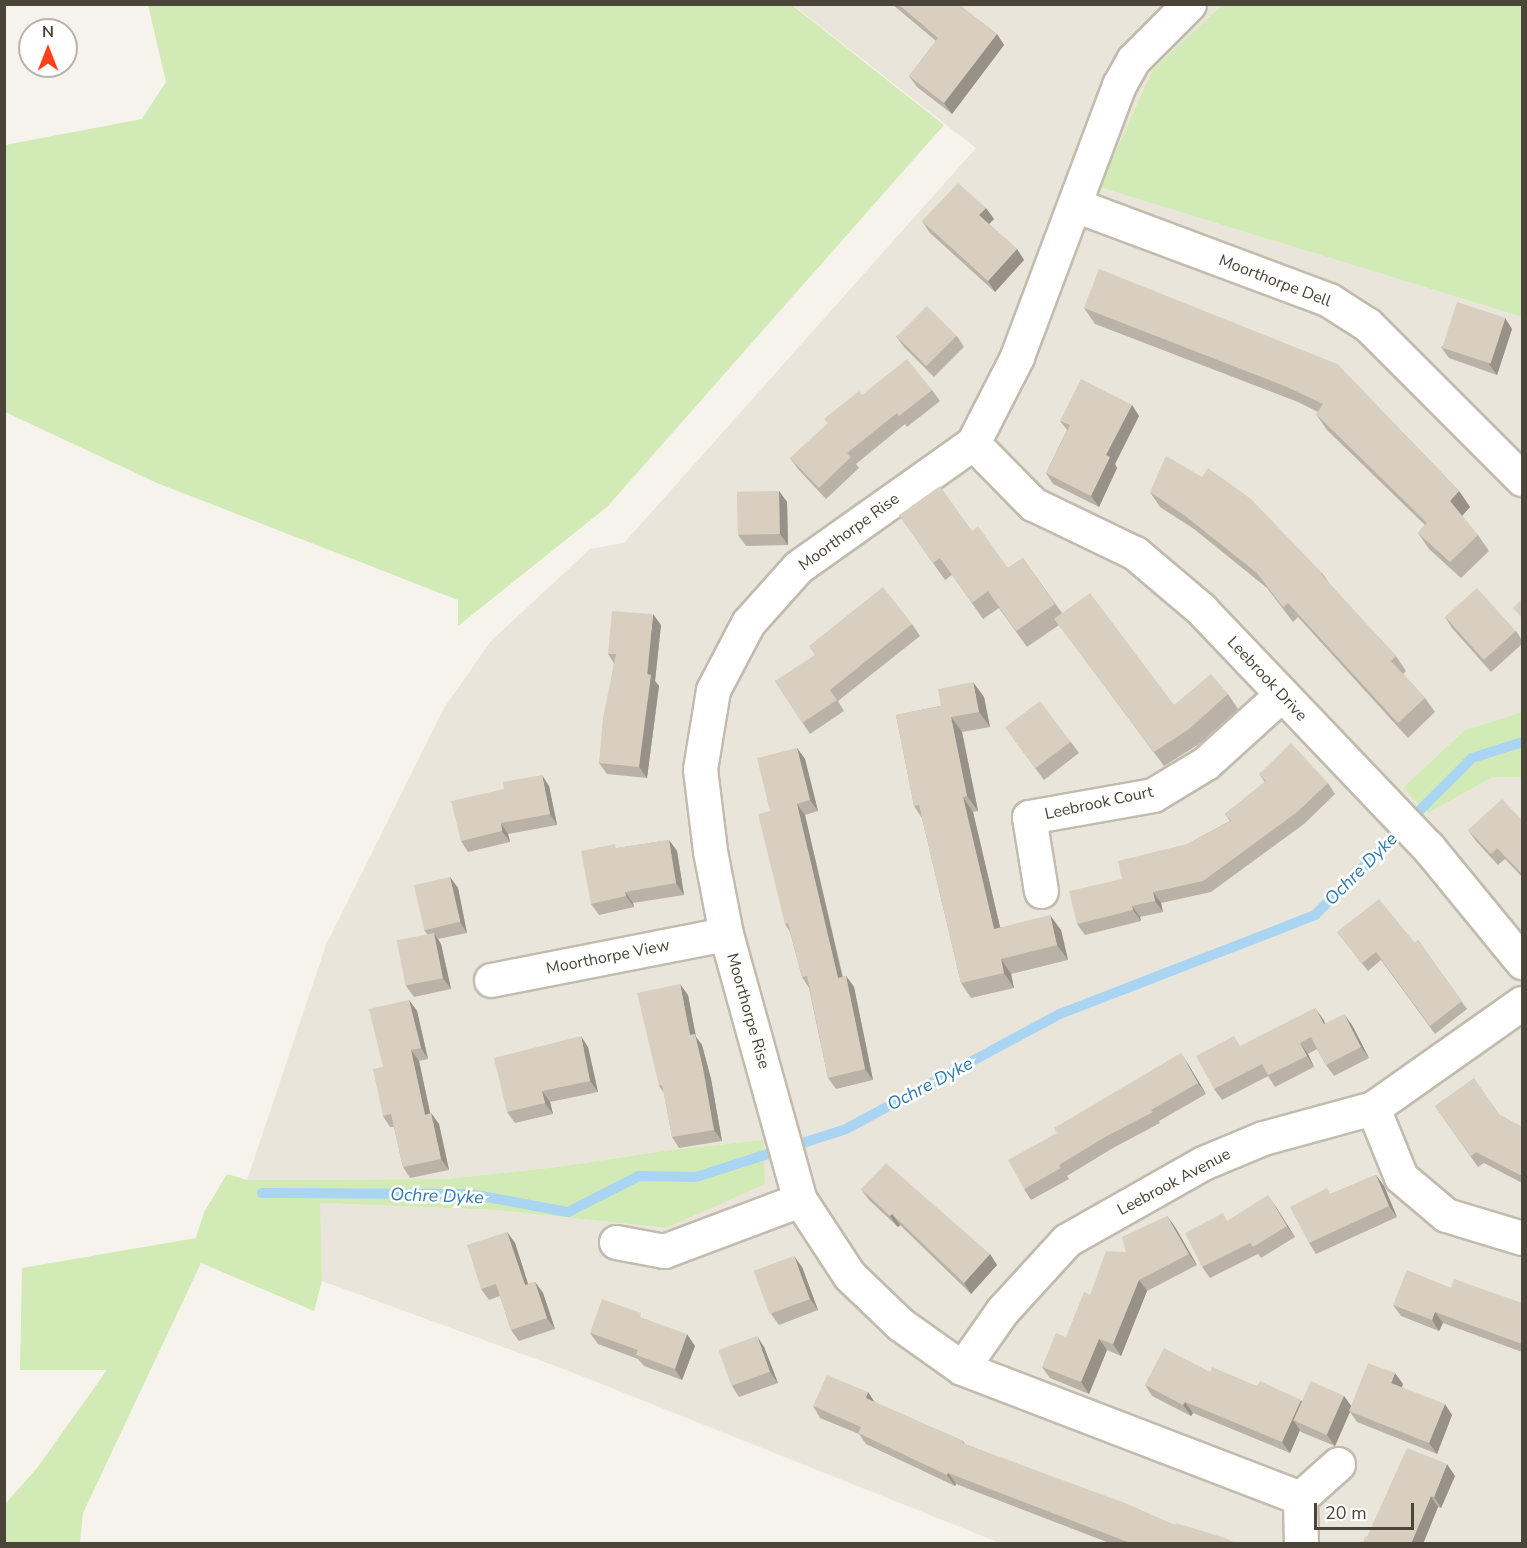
<!DOCTYPE html>
<html>
<head>
<meta charset="utf-8">
<style>
  body { margin:0 }
  #map { position:relative; width:1527px; height:1548px; overflow:hidden; background:#f6f3ec; font-family:"Nunito Sans",sans-serif }
  div>[style] { position:absolute }
  .residential>* { inset:0; background:#eae5da }
  .green>* { inset:0; background:#d2eab5 }
  .stream>* { height:10px; margin:-5px; padding:0 5px; transform-origin:5px; border-radius:5px; background:#a9d4f2 }
  .roads { filter:drop-shadow(2px 0 #c2bbae) drop-shadow(-2px 0 #c2bbae) drop-shadow(0 2px #c2bbae) drop-shadow(0 -2px #c2bbae) }
  .minor>* { height:33px; margin:-16.5px; padding:0 16.5px; transform-origin:16.5px; border-radius:16.5px; background:#fff }
  .wall>* { inset:0; background:#bab2a6 }
  .shaded-wall>* { inset:0; background:#979187; transform-origin:0 0 }
  .building>* { inset:0; background:#d8cfc1; transform-origin:0 0 }
  span { translate:-50% -50%; white-space:nowrap; text-align:center; line-height:1.15; -webkit-text-stroke:5px #fff; paint-order:stroke }
  .street-label { font-size:16px; color:#4b4439 }
  .water-label { font-size:18px; color:#2e7ab2; font-style:italic }
  .frame { position:absolute; inset:0; border:6px solid #4b4439; pointer-events:none }
  .north { position:absolute; left:18px; top:18px; width:60px; height:60px; box-sizing:border-box; background:#fff; border:2px solid #b7b4b0; border-radius:50%; rotate:0deg; font-size:16px; font-weight:700; line-height:24px; text-align:center; color:#4b4439 }
  .north::after { content:''; display:block; margin:auto; width:21px; height:27px; background:#fc3f1d; clip-path:polygon(50% 0,100% 100%,50% 72%,0 100%) }
  .scale { position:absolute; left:1314px; top:1503px; width:100px; height:27px; box-sizing:border-box; border:3px solid #4b4439; border-top:0; padding-left:8px; font-size:18px; line-height:21px; white-space:nowrap; color:#4b4439; -webkit-text-stroke:4px #fff; paint-order:stroke }
</style>
</head>
<body>
<div id="map">
  <div class="residential">
    <div style="clip-path:polygon(793px 5px,1222px 5px,1153px 69px,1099px 187px,1522px 317px,1522px 712px,1465px 730px,1428px 813px,1493px 777px,1522px 777px,1522px 1543px,1000px 1543px,569px 1371px,322px 1281px,319px 1203px,496px 1210px,666px 1228px,763px 1140px,670px 1150px,557px 1167px,446px 1179px,247px 1180px,326px 945px,444px 708px,491px 641px,590px 549px,624px 543px,976px 148px)"></div>
  </div>
  <div class="green">
    <div style="clip-path:polygon(148px 5px,792px 5px,944px 125px,607px 507px,458px 626px,458px 600px,157px 483px,5px 412px,5px 145px,142px 119px,166px 82px)"></div>
    <div style="clip-path:polygon(1222px 5px,1522px 5px,1522px 317px,1099px 187px,1153px 69px)"></div>
    <div style="clip-path:polygon(1522px 712px,1522px 777px,1493px 777px,1428px 813px,1403px 788px,1465px 730px)"></div>
    <div style="clip-path:polygon(763px 1140px,765px 1184px,666px 1228px,496px 1210px,320px 1203px,322px 1281px,314px 1311px,201px 1263px,83px 1513px,80px 1543px,5px 1543px,5px 1504px,37px 1468px,107px 1370px,20px 1370px,22px 1268px,196px 1238px,204px 1212px,227px 1174px,247px 1180px,446px 1179px,557px 1167px,670px 1150px)"></div>
  </div>
  <div class="stream">
    <div style="left:262px;top:1193px;width:209px;rotate:0.3deg"></div>
    <div style="left:471px;top:1194px;width:99px;rotate:10.5deg"></div>
    <div style="left:568px;top:1212px;width:80px;rotate:-26.9deg"></div>
    <div style="left:639px;top:1176px;width:57px;rotate:1deg"></div>
    <div style="left:696px;top:1177px;width:157px;rotate:-17.7deg"></div>
    <div style="left:846px;top:1129px;width:243px;rotate:-28.3deg"></div>
    <div style="left:1060px;top:1014px;width:274px;rotate:-21.2deg"></div>
    <div style="left:1315px;top:915px;width:222px;rotate:-45deg"></div>
    <div style="left:1472px;top:758px;width:52px;rotate:-17.7deg"></div>
  </div>
  <div class="roads">
    <div class="minor">
      <div style="left:1189px;top:4px;width:79px;rotate:135deg"></div>
      <div style="left:1133px;top:60px;width:29px;rotate:119deg"></div>
      <div style="left:1119px;top:85px;width:290px;rotate:110.6deg"></div>
      <div style="left:1017px;top:357px;width:97px;rotate:117.1deg"></div>
      <div style="left:973px;top:443px;width:214px;rotate:144.7deg"></div>
      <div style="left:798px;top:567px;width:75px;rotate:131.8deg"></div>
      <div style="left:748px;top:623px;width:76px;rotate:117.6deg"></div>
      <div style="left:713px;top:690px;width:80px;rotate:99.3deg"></div>
      <div style="left:700px;top:769px;width:83px;rotate:83deg"></div>
      <div style="left:710px;top:851px;width:85px;rotate:79.1deg"></div>
      <div style="left:726px;top:934px;width:276px;rotate:74.5deg"></div>
      <div style="left:800px;top:1200px;width:90px;rotate:56.8deg"></div>
      <div style="left:849px;top:1275px;width:71px;rotate:43.9deg"></div>
      <div style="left:900px;top:1324px;width:76px;rotate:35.4deg"></div>
      <div style="left:962px;top:1368px;width:362px;rotate:21deg"></div>
      <div style="left:1300px;top:1498px;width:46px;rotate:88.8deg"></div>
      <div style="left:1075px;top:205px;width:271px;rotate:20.5deg"></div>
      <div style="left:1329px;top:300px;width:46px;rotate:32.7deg"></div>
      <div style="left:1368px;top:325px;width:218px;rotate:45deg"></div>
      <div style="left:973px;top:443px;width:86px;rotate:45.5deg"></div>
      <div style="left:1033px;top:504px;width:113px;rotate:25.7deg"></div>
      <div style="left:1135px;top:553px;width:87px;rotate:40.3deg"></div>
      <div style="left:1201px;top:609px;width:329px;rotate:46.4deg"></div>
      <div style="left:1428px;top:847px;width:149px;rotate:50.7deg"></div>
      <div style="left:1041px;top:891px;width:75px;rotate:-99.2deg"></div>
      <div style="left:1029px;top:817px;width:126px;rotate:-10.1deg"></div>
      <div style="left:1153px;top:795px;width:62px;rotate:-31.1deg"></div>
      <div style="left:1206px;top:763px;width:101px;rotate:-42.2deg"></div>
      <div style="left:491px;top:980px;width:239px;rotate:-11.1deg"></div>
      <div style="left:1373px;top:1108px;width:74px;rotate:67.9deg"></div>
      <div style="left:1401px;top:1177px;width:59px;rotate:40.2deg"></div>
      <div style="left:1446px;top:1215px;width:79px;rotate:16.8deg"></div>
      <div style="left:616px;top:1242px;width:49px;rotate:10.6deg"></div>
      <div style="left:664px;top:1251px;width:145px;rotate:-20.6deg"></div>
      <div style="left:962px;top:1368px;width:70px;rotate:-54.9deg"></div>
      <div style="left:1002px;top:1311px;width:96px;rotate:-47.5deg"></div>
      <div style="left:1067px;top:1240px;width:156px;rotate:-29.5deg"></div>
      <div style="left:1203px;top:1163px;width:65px;rotate:-22.6deg"></div>
      <div style="left:1263px;top:1138px;width:114px;rotate:-15.3deg"></div>
      <div style="left:1373px;top:1108px;width:182px;rotate:-35.2deg"></div>
      <div style="left:1300px;top:1498px;width:51px;rotate:-41.8deg"></div>
    </div>
  </div>
  <div class="wall">
    <div style="clip-path:polygon(892px 4px,958px 4px,997px 34px,1004px 45px,952px 114px,917px 87px,909px 76px,936px 41px)"></div>
    <div style="clip-path:polygon(986px 208px,994px 219px,989px 224px,1017px 249px,1024px 260px,995px 292px,930px 233px,922px 221px)"></div>
    <div style="clip-path:polygon(1084px 308px,1337px 364px,1459px 491px,1470px 507px,1462px 516px,1478px 535px,1489px 551px,1461px 578px,1429px 549px,1418px 533px,1425px 525px,1327px 430px,1316px 414px,1318px 412px,1298px 402px,1095px 324px)"></div>
    <div style="clip-path:polygon(1505px 318px,1512px 329px,1497px 375px,1449px 358px,1441px 347px)"></div>
    <div style="clip-path:polygon(896px 336px,957px 336px,964px 347px,934px 377px,904px 347px)"></div>
    <div style="clip-path:polygon(932px 390px,940px 401px,907px 427px,905px 424px,856px 464px,859px 468px,826px 499px,798px 469px,790px 458px,862px 395px)"></div>
    <div style="clip-path:polygon(1132px 405px,1139px 416px,1115px 464px,1117px 468px,1099px 507px,1053px 484px,1046px 473px,1067px 430px,1060px 421px)"></div>
    <div style="clip-path:polygon(779px 491px,787px 502px,788px 545px,746px 546px,738px 535px)"></div>
    <div style="clip-path:polygon(1150px 492px,1322px 573px,1332px 587px,1396px 656px,1406px 671px,1403px 674px,1425px 698px,1435px 712px,1408px 738px,1298px 617px,1293px 622px,1267px 588px,1194px 529px,1160px 507px)"></div>
    <div style="clip-path:polygon(899px 515px,972px 531px,1008px 568px,1023px 558px,1062px 613px,1174px 705px,1228px 694px,1238px 709px,1199px 744px,1164px 766px,1059px 625px,1027px 647px,999px 608px,983px 619px,952px 575px,945px 580px)"></div>
    <div style="clip-path:polygon(1445px 617px,1516px 631px,1522px 640px,1522px 644px,1491px 672px,1452px 628px)"></div>
    <div style="clip-path:polygon(912px 624px,920px 636px,838px 701px,844px 711px,810px 734px,775px 681px)"></div>
    <div style="clip-path:polygon(661px 625px,655px 681px,659px 686px,647px 778px,607px 774px,599px 763px,614px 663px,608px 654px)"></div>
    <div style="clip-path:polygon(984px 697px,990px 727px,962px 732px,978px 811px,973px 812px,1000px 927px,1061px 930px,1068px 960px,1011px 974px,1014px 988px,971px 998px,961px 983px,922px 818px,914px 806px,896px 715px)"></div>
    <div style="clip-path:polygon(1013px 738px,1071px 742px,1079px 753px,1044px 780px)"></div>
    <div style="clip-path:polygon(797px 748px,805px 759px,818px 811px,805px 815px,843px 977px,846px 976px,854px 987px,873px 1080px,836px 1089px,828px 1078px,809px 988px,802px 977px,790px 932px,785px 924px,770px 811px)"></div>
    <div style="clip-path:polygon(1259px 774px,1328px 783px,1335px 794px,1304px 824px,1211px 892px,1161px 903px,1163px 912px,1140px 917px,1141px 921px,1085px 935px,1077px 924px,1122px 879px,1230px 821px,1225px 814px,1265px 782px)"></div>
    <div style="clip-path:polygon(549px 786px,557px 825px,508px 834px,510px 842px,468px 852px,461px 841px)"></div>
    <div style="clip-path:polygon(1522px 820px,1522px 877px,1505px 859px,1498px 865px,1476px 841px,1468px 830px)"></div>
    <div style="clip-path:polygon(669px 840px,677px 851px,684px 895px,633px 903px,634px 907px,599px 915px,591px 904px,618px 848px)"></div>
    <div style="clip-path:polygon(450px 877px,458px 888px,467px 933px,438px 939px,441px 944px,451px 989px,414px 997px,406px 986px,427px 934px,424px 930px)"></div>
    <div style="clip-path:polygon(1337px 932px,1415px 943px,1418px 940px,1467px 1009px,1435px 1034px,1381px 960px,1368px 971px)"></div>
    <div style="clip-path:polygon(688px 995px,696px 1037px,702px 1045px,711px 1079px,722px 1141px,679px 1148px,672px 1137px,664px 1093px,659px 1086px)"></div>
    <div style="clip-path:polygon(409px 1000px,417px 1011px,428px 1059px,419px 1061px,430px 1114px,431px 1113px,439px 1124px,449px 1170px,410px 1178px,403px 1167px,394px 1127px,390px 1127px,383px 1116px,383px 1067px)"></div>
    <div style="clip-path:polygon(1323px 1019px,1325px 1024px,1352px 1025px,1369px 1058px,1334px 1076px,1326px 1065px,1317px 1049px,1308px 1054px,1314px 1067px,1275px 1087px,1268px 1076px,1222px 1100px,1214px 1089px,1241px 1046px)"></div>
    <div style="clip-path:polygon(588px 1047px,598px 1092px,550px 1102px,553px 1114px,515px 1123px,507px 1112px)"></div>
    <div style="clip-path:polygon(1188px 1064px,1206px 1094px,1159px 1121px,1160px 1123px,1113px 1148px,1067px 1176px,1069px 1179px,1031px 1200px,1024px 1189px)"></div>
    <div style="clip-path:polygon(1435px 1106px,1500px 1115px,1522px 1127px,1522px 1183px,1484px 1163px,1478px 1167px)"></div>
    <div style="clip-path:polygon(1376px 1175px,1384px 1186px,1397px 1217px,1316px 1254px,1309px 1243px,1331px 1194px)"></div>
    <div style="clip-path:polygon(861px 1189px,990px 1254px,997px 1265px,971px 1294px,900px 1225px,898px 1227px,869px 1200px)"></div>
    <div style="clip-path:polygon(1276px 1207px,1295px 1237px,1261px 1258px,1258px 1254px,1210px 1278px,1202px 1267px)"></div>
    <div style="clip-path:polygon(1167px 1216px,1175px 1227px,1197px 1265px,1147px 1291px,1121px 1356px,1107px 1350px,1089px 1394px,1050px 1378px,1042px 1367px,1066px 1337px,1090px 1295px,1126px 1252px)"></div>
    <div style="clip-path:polygon(507px 1232px,515px 1243px,528px 1284px,535px 1282px,543px 1293px,555px 1329px,519px 1341px,511px 1330px,500px 1296px,489px 1300px,481px 1289px)"></div>
    <div style="clip-path:polygon(802px 1267px,818px 1310px,779px 1325px,771px 1314px)"></div>
    <div style="clip-path:polygon(1451px 1288px,1522px 1303px,1522px 1352px,1443px 1323px,1439px 1331px,1401px 1316px,1393px 1305px)"></div>
    <div style="clip-path:polygon(646px 1319px,695px 1346px,682px 1380px,644px 1366px,638px 1359px,598px 1344px,590px 1333px)"></div>
    <div style="clip-path:polygon(764px 1347px,778px 1383px,739px 1397px,732px 1386px)"></div>
    <div style="clip-path:polygon(1210px 1372px,1257px 1386px,1302px 1401px,1344px 1396px,1351px 1406px,1403px 1384px,1402px 1387px,1452px 1415px,1437px 1454px,1357px 1422px,1350px 1412px,1335px 1446px,1301px 1432px,1300px 1430px,1290px 1453px,1193px 1413px,1191px 1416px,1152px 1396px,1145px 1385px)"></div>
    <div style="clip-path:polygon(868px 1392px,874px 1402px,963px 1441px,965px 1444px,1175px 1525px,1238px 1544px,1112px 1544px,956px 1484px,955px 1486px,866px 1444px,859px 1434px,820px 1418px,813px 1406px)"></div>
    <div style="clip-path:polygon(1455px 1476px,1441px 1508px,1438px 1507px,1423px 1544px,1363px 1544px,1367px 1537px)"></div>
  </div>
  <div class="shaded-wall">
    <div style="clip-path:polygon(997px 34px,1004px 45px,952px 114px,944px 103px)"></div>
    <div style="clip-path:polygon(986px 208px,994px 219px,987px 226px,979px 215px)"></div>
    <div style="clip-path:polygon(1017px 249px,1024px 260px,995px 292px,988px 281px)"></div>
    <div style="clip-path:polygon(1505px 318px,1512px 329px,1497px 375px,1489px 364px)"></div>
    <div style="clip-path:polygon(1132px 405px,1139px 416px,1115px 464px,1117px 468px,1099px 507px,1091px 496px,1106px 455px)"></div>
    <div style="clip-path:polygon(779px 491px,787px 502px,788px 545px,780px 534px)"></div>
    <div style="clip-path:polygon(1459px 491px,1470px 507px,1461px 517px,1450px 501px)"></div>
    <div style="clip-path:polygon(653px 614px,661px 625px,655px 681px,659px 686px,647px 778px,639px 767px)"></div>
    <div style="clip-path:polygon(973px 682px,984px 697px,990px 727px,979px 712px)"></div>
    <div style="clip-path:polygon(951px 717px,962px 732px,978px 811px,967px 796px)"></div>
    <div style="clip-path:polygon(797px 748px,805px 759px,818px 811px,810px 800px)"></div>
    <div style="clip-path:polygon(542px 775px,549px 786px,557px 825px,550px 814px)"></div>
    <div style="clip-path:polygon(963px 797px,973px 812px,1004px 944px,994px 929px)"></div>
    <div style="clip-path:polygon(797px 804px,805px 815px,845px 989px,838px 978px)"></div>
    <div style="clip-path:polygon(501px 823px,508px 834px,510px 842px,502px 831px)"></div>
    <div style="clip-path:polygon(669px 840px,677px 851px,684px 895px,676px 883px)"></div>
    <div style="clip-path:polygon(450px 877px,458px 888px,467px 933px,460px 922px)"></div>
    <div style="clip-path:polygon(625px 892px,633px 903px,634px 907px,626px 896px)"></div>
    <div style="clip-path:polygon(1153px 892px,1161px 903px,1163px 912px,1155px 901px)"></div>
    <div style="clip-path:polygon(1132px 906px,1140px 917px,1141px 921px,1133px 910px)"></div>
    <div style="clip-path:polygon(1050px 915px,1061px 930px,1068px 960px,1057px 945px)"></div>
    <div style="clip-path:polygon(434px 933px,441px 944px,451px 989px,443px 978px)"></div>
    <div style="clip-path:polygon(1001px 959px,1011px 974px,1014px 988px,1004px 973px)"></div>
    <div style="clip-path:polygon(846px 976px,854px 987px,873px 1080px,865px 1069px)"></div>
    <div style="clip-path:polygon(680px 984px,688px 995px,696px 1037px,702px 1045px,711px 1079px,722px 1141px,714px 1130px,690px 1035px)"></div>
    <div style="clip-path:polygon(409px 1000px,417px 1011px,428px 1059px,421px 1048px)"></div>
    <div style="clip-path:polygon(1315px 1008px,1323px 1019px,1331px 1036px,1324px 1024px)"></div>
    <div style="clip-path:polygon(1344px 1014px,1352px 1025px,1369px 1058px,1361px 1047px)"></div>
    <div style="clip-path:polygon(581px 1036px,588px 1047px,598px 1092px,590px 1081px)"></div>
    <div style="clip-path:polygon(1300px 1043px,1308px 1054px,1314px 1067px,1307px 1056px)"></div>
    <div style="clip-path:polygon(411px 1050px,419px 1061px,433px 1126px,425px 1115px)"></div>
    <div style="clip-path:polygon(1181px 1053px,1188px 1064px,1206px 1094px,1198px 1083px)"></div>
    <div style="clip-path:polygon(542px 1091px,550px 1102px,553px 1114px,545px 1103px)"></div>
    <div style="clip-path:polygon(431px 1113px,439px 1124px,449px 1170px,441px 1159px)"></div>
    <div style="clip-path:polygon(1376px 1175px,1384px 1186px,1397px 1217px,1389px 1206px)"></div>
    <div style="clip-path:polygon(1268px 1195px,1276px 1207px,1295px 1237px,1287px 1226px)"></div>
    <div style="left:892px;top:1214px;width:14px;height:3px;rotate:54deg"></div>
    <div style="clip-path:polygon(1167px 1216px,1175px 1227px,1197px 1265px,1189px 1254px)"></div>
    <div style="clip-path:polygon(507px 1232px,515px 1243px,532px 1296px,525px 1285px)"></div>
    <div style="clip-path:polygon(990px 1254px,997px 1265px,971px 1294px,964px 1283px)"></div>
    <div style="clip-path:polygon(794px 1256px,802px 1267px,818px 1310px,810px 1299px)"></div>
    <div style="clip-path:polygon(1139px 1280px,1147px 1291px,1121px 1356px,1113px 1344px)"></div>
    <div style="clip-path:polygon(535px 1282px,543px 1293px,555px 1329px,547px 1318px)"></div>
    <div style="clip-path:polygon(1435px 1312px,1443px 1323px,1439px 1331px,1432px 1320px)"></div>
    <div style="clip-path:polygon(687px 1334px,695px 1346px,682px 1380px,675px 1369px)"></div>
    <div style="clip-path:polygon(757px 1336px,764px 1347px,778px 1383px,770px 1372px)"></div>
    <div style="clip-path:polygon(1099px 1339px,1107px 1350px,1089px 1394px,1081px 1382px)"></div>
    <div style="clip-path:polygon(1395px 1373px,1403px 1384px,1399px 1394px,1391px 1383px)"></div>
    <div style="clip-path:polygon(868px 1392px,876px 1404px,866px 1398px)"></div>
    <div style="clip-path:polygon(1344px 1396px,1352px 1407px,1335px 1446px,1327px 1435px)"></div>
    <div style="clip-path:polygon(1301px 1400px,1308px 1411px,1293px 1420px,1300px 1430px,1290px 1453px,1282px 1442px)"></div>
    <div style="clip-path:polygon(1185px 1402px,1193px 1413px,1191px 1416px,1183px 1405px)"></div>
    <div style="clip-path:polygon(1445px 1404px,1452px 1415px,1437px 1454px,1429px 1443px)"></div>
    <div style="clip-path:polygon(1447px 1464px,1455px 1476px,1441px 1508px,1434px 1497px)"></div>
    <div style="clip-path:polygon(948px 1473px,956px 1484px,955px 1486px,947px 1475px)"></div>
    <div style="clip-path:polygon(1431px 1496px,1438px 1507px,1423px 1544px,1411px 1544px)"></div>
  </div>
  <div class="building">
    <div style="clip-path:polygon(898px 4px,958px 4px,997px 34px,944px 103px,909px 76px,938px 38px)"></div>
    <div style="clip-path:polygon(958px 183px,986px 208px,979px 215px,1017px 249px,988px 281px,922px 221px)"></div>
    <div style="clip-path:polygon(1099px 269px,1337px 364px,1459px 491px,1450px 501px,1478px 535px,1450px 562px,1418px 533px,1427px 523px,1316px 414px,1323px 404px,1287px 387px,1084px 308px)"></div>
    <div style="left:1457px;top:302px;width:51px;height:48px;rotate:18deg"></div>
    <div style="left:927px;top:306px;width:42px;height:43px;rotate:45deg"></div>
    <div style="clip-path:polygon(907px 359px,932px 390px,899px 416px,897px 413px,847px 453px,851px 457px,819px 488px,790px 458px,828px 423px,824px 419px,859px 391px,862px 395px)"></div>
    <div style="clip-path:polygon(1081px 379px,1132px 405px,1106px 455px,1110px 457px,1091px 496px,1046px 473px,1070px 425px,1060px 421px)"></div>
    <div style="clip-path:polygon(1166px 456px,1202px 477px,1208px 468px,1251px 499px,1322px 573px,1321px 574px,1396px 656px,1391px 661px,1425px 698px,1398px 723px,1288px 603px,1283px 607px,1257px 573px,1184px 515px,1150px 492px)"></div>
    <div style="clip-path:polygon(940px 486px,972px 531px,978px 526px,1008px 568px,1023px 558px,1055px 604px,1016px 631px,988px 591px,972px 603px,940px 558px,933px 563px,899px 515px)"></div>
    <div style="left:779px;top:491px;width:43px;height:42px;rotate:89deg"></div>
    <div style="clip-path:polygon(883px 587px,912px 624px,830px 690px,837px 700px,802px 723px,775px 681px,815px 655px,809px 646px)"></div>
    <div style="left:1477px;top:588px;width:58px;height:43px;rotate:48deg"></div>
    <div style="clip-path:polygon(1090px 593px,1174px 705px,1211px 674px,1228px 694px,1189px 729px,1154px 752px,1054px 619px)"></div>
    <div style="clip-path:polygon(1522px 599px,1522px 618px,1513px 608px)"></div>
    <div style="clip-path:polygon(612px 611px,653px 614px,647px 674px,651px 675px,639px 767px,599px 763px,603px 718px,616px 654px,608px 654px)"></div>
    <div style="clip-path:polygon(973px 682px,979px 712px,951px 717px,967px 796px,963px 797px,994px 929px,1050px 915px,1057px 945px,1001px 959px,1004px 973px,961px 983px,919px 805px,914px 806px,896px 715px,941px 706px,938px 689px)"></div>
    <div style="left:1040px;top:701px;width:51px;height:44px;rotate:53deg"></div>
    <div style="clip-path:polygon(1291px 743px,1328px 783px,1296px 813px,1203px 881px,1153px 892px,1155px 901px,1132px 906px,1133px 910px,1077px 924px,1069px 891px,1122px 879px,1118px 861px,1187px 844px,1231px 821px,1225px 814px,1266px 781px,1259px 774px)"></div>
    <div style="clip-path:polygon(797px 748px,810px 800px,797px 804px,838px 978px,846px 976px,865px 1069px,828px 1078px,807px 976px,802px 977px,788px 923px,785px 924px,758px 814px,770px 811px,757px 758px)"></div>
    <div style="clip-path:polygon(542px 775px,550px 814px,501px 823px,502px 831px,461px 841px,451px 801px,504px 789px,503px 782px)"></div>
    <div style="clip-path:polygon(1502px 799px,1522px 820px,1522px 874px,1497px 848px,1491px 854px,1468px 830px)"></div>
    <div style="clip-path:polygon(669px 840px,676px 883px,625px 892px,626px 896px,591px 904px,581px 851px,615px 844px,616px 848px)"></div>
    <div style="left:450px;top:877px;width:46px;height:37px;rotate:77deg"></div>
    <div style="clip-path:polygon(1379px 899px,1415px 943px,1418px 940px,1462px 1001px,1430px 1026px,1376px 952px,1362px 963px,1337px 932px)"></div>
    <div style="left:434px;top:933px;width:46px;height:38px;rotate:79deg"></div>
    <div style="clip-path:polygon(680px 984px,690px 1035px,695px 1034px,703px 1068px,714px 1130px,672px 1137px,662px 1085px,659px 1086px,637px 993px)"></div>
    <div style="clip-path:polygon(409px 1000px,421px 1048px,411px 1050px,425px 1115px,431px 1113px,441px 1159px,403px 1167px,391px 1114px,383px 1116px,373px 1069px,383px 1067px,369px 1009px)"></div>
    <div style="clip-path:polygon(1315px 1008px,1324px 1024px,1344px 1014px,1361px 1047px,1326px 1065px,1311px 1037px,1300px 1043px,1307px 1056px,1268px 1075px,1262px 1064px,1214px 1089px,1196px 1056px,1234px 1036px,1240px 1046px)"></div>
    <div style="clip-path:polygon(581px 1036px,590px 1081px,542px 1091px,545px 1103px,507px 1112px,494px 1058px)"></div>
    <div style="clip-path:polygon(1181px 1053px,1198px 1083px,1151px 1110px,1153px 1112px,1105px 1137px,1059px 1165px,1061px 1168px,1024px 1189px,1008px 1160px,1057px 1133px,1054px 1128px)"></div>
    <div style="clip-path:polygon(1474px 1078px,1500px 1115px,1522px 1127px,1522px 1176px,1476px 1152px,1471px 1156px,1435px 1106px)"></div>
    <div style="clip-path:polygon(886px 1163px,990px 1254px,964px 1283px,892px 1214px,890px 1216px,861px 1189px)"></div>
    <div style="clip-path:polygon(1376px 1175px,1389px 1206px,1309px 1243px,1290px 1207px,1327px 1188px,1330px 1194px)"></div>
    <div style="clip-path:polygon(1268px 1195px,1287px 1226px,1253px 1247px,1250px 1243px,1202px 1267px,1185px 1233px,1223px 1213px,1227px 1221px)"></div>
    <div style="clip-path:polygon(1167px 1216px,1189px 1254px,1139px 1280px,1113px 1344px,1099px 1339px,1081px 1382px,1042px 1367px,1056px 1333px,1066px 1337px,1084px 1292px,1090px 1295px,1106px 1251px,1126px 1252px,1122px 1237px)"></div>
    <div style="clip-path:polygon(507px 1232px,525px 1285px,535px 1282px,547px 1318px,511px 1330px,496px 1284px,481px 1289px,467px 1245px)"></div>
    <div style="left:794px;top:1256px;width:46px;height:43px;rotate:70deg"></div>
    <div style="clip-path:polygon(1407px 1270px,1451px 1288px,1454px 1279px,1522px 1303px,1522px 1344px,1435px 1312px,1432px 1320px,1393px 1305px)"></div>
    <div style="clip-path:polygon(602px 1299px,641px 1313px,640px 1317px,687px 1334px,675px 1369px,636px 1355px,638px 1350px,590px 1333px)"></div>
    <div style="left:757px;top:1336px;width:38px;height:41px;rotate:70deg"></div>
    <div style="clip-path:polygon(1164px 1348px,1210px 1372px,1212px 1367px,1257px 1386px,1260px 1381px,1301px 1400px,1282px 1442px,1185px 1402px,1183px 1405px,1145px 1385px)"></div>
    <div style="clip-path:polygon(1368px 1363px,1395px 1373px,1391px 1383px,1445px 1404px,1429px 1443px,1349px 1411px)"></div>
    <div style="clip-path:polygon(827px 1375px,868px 1392px,866px 1398px,963px 1441px,962px 1443px,1125px 1503px,1175px 1525px,1176px 1523px,1225px 1538px,1238px 1544px,1133px 1544px,948px 1473px,947px 1475px,858px 1433px,861px 1427px,813px 1406px)"></div>
    <div style="left:1311px;top:1381px;width:36px;height:43px;rotate:24deg"></div>
    <div style="clip-path:polygon(1407px 1448px,1447px 1464px,1434px 1497px,1431px 1496px,1411px 1544px,1363px 1544px,1365px 1536px,1367px 1537px)"></div>
  </div>
  <div class="street-label">
    <span style="left:1275px;top:281px;rotate:21deg">Moorthorpe Dell</span>
    <span style="left:849px;top:532px;rotate:-36deg">Moorthorpe Rise</span>
    <span style="left:1267px;top:679px;rotate:47deg">Leebrook Drive</span>
    <span style="left:1099px;top:803px;rotate:-12deg">Leebrook Court</span>
    <span style="left:608px;top:957px;rotate:-11deg">Moorthorpe View</span>
    <span style="left:748px;top:1011px;rotate:74deg">Moorthorpe Rise</span>
    <span style="left:1174px;top:1182px;rotate:-28deg">Leebrook Avenue</span>
  </div>
  <div class="water-label">
    <span style="left:1361px;top:869px;rotate:-45deg">Ochre Dyke</span>
    <span style="left:930px;top:1084px;rotate:-28deg">Ochre Dyke</span>
    <span style="left:437px;top:1196px;rotate:2deg">Ochre Dyke</span>
  </div>
  <div class="frame"></div>
  <div class="north">N</div>
  <div class="scale">20 m</div>
</div>
</body>
</html>
